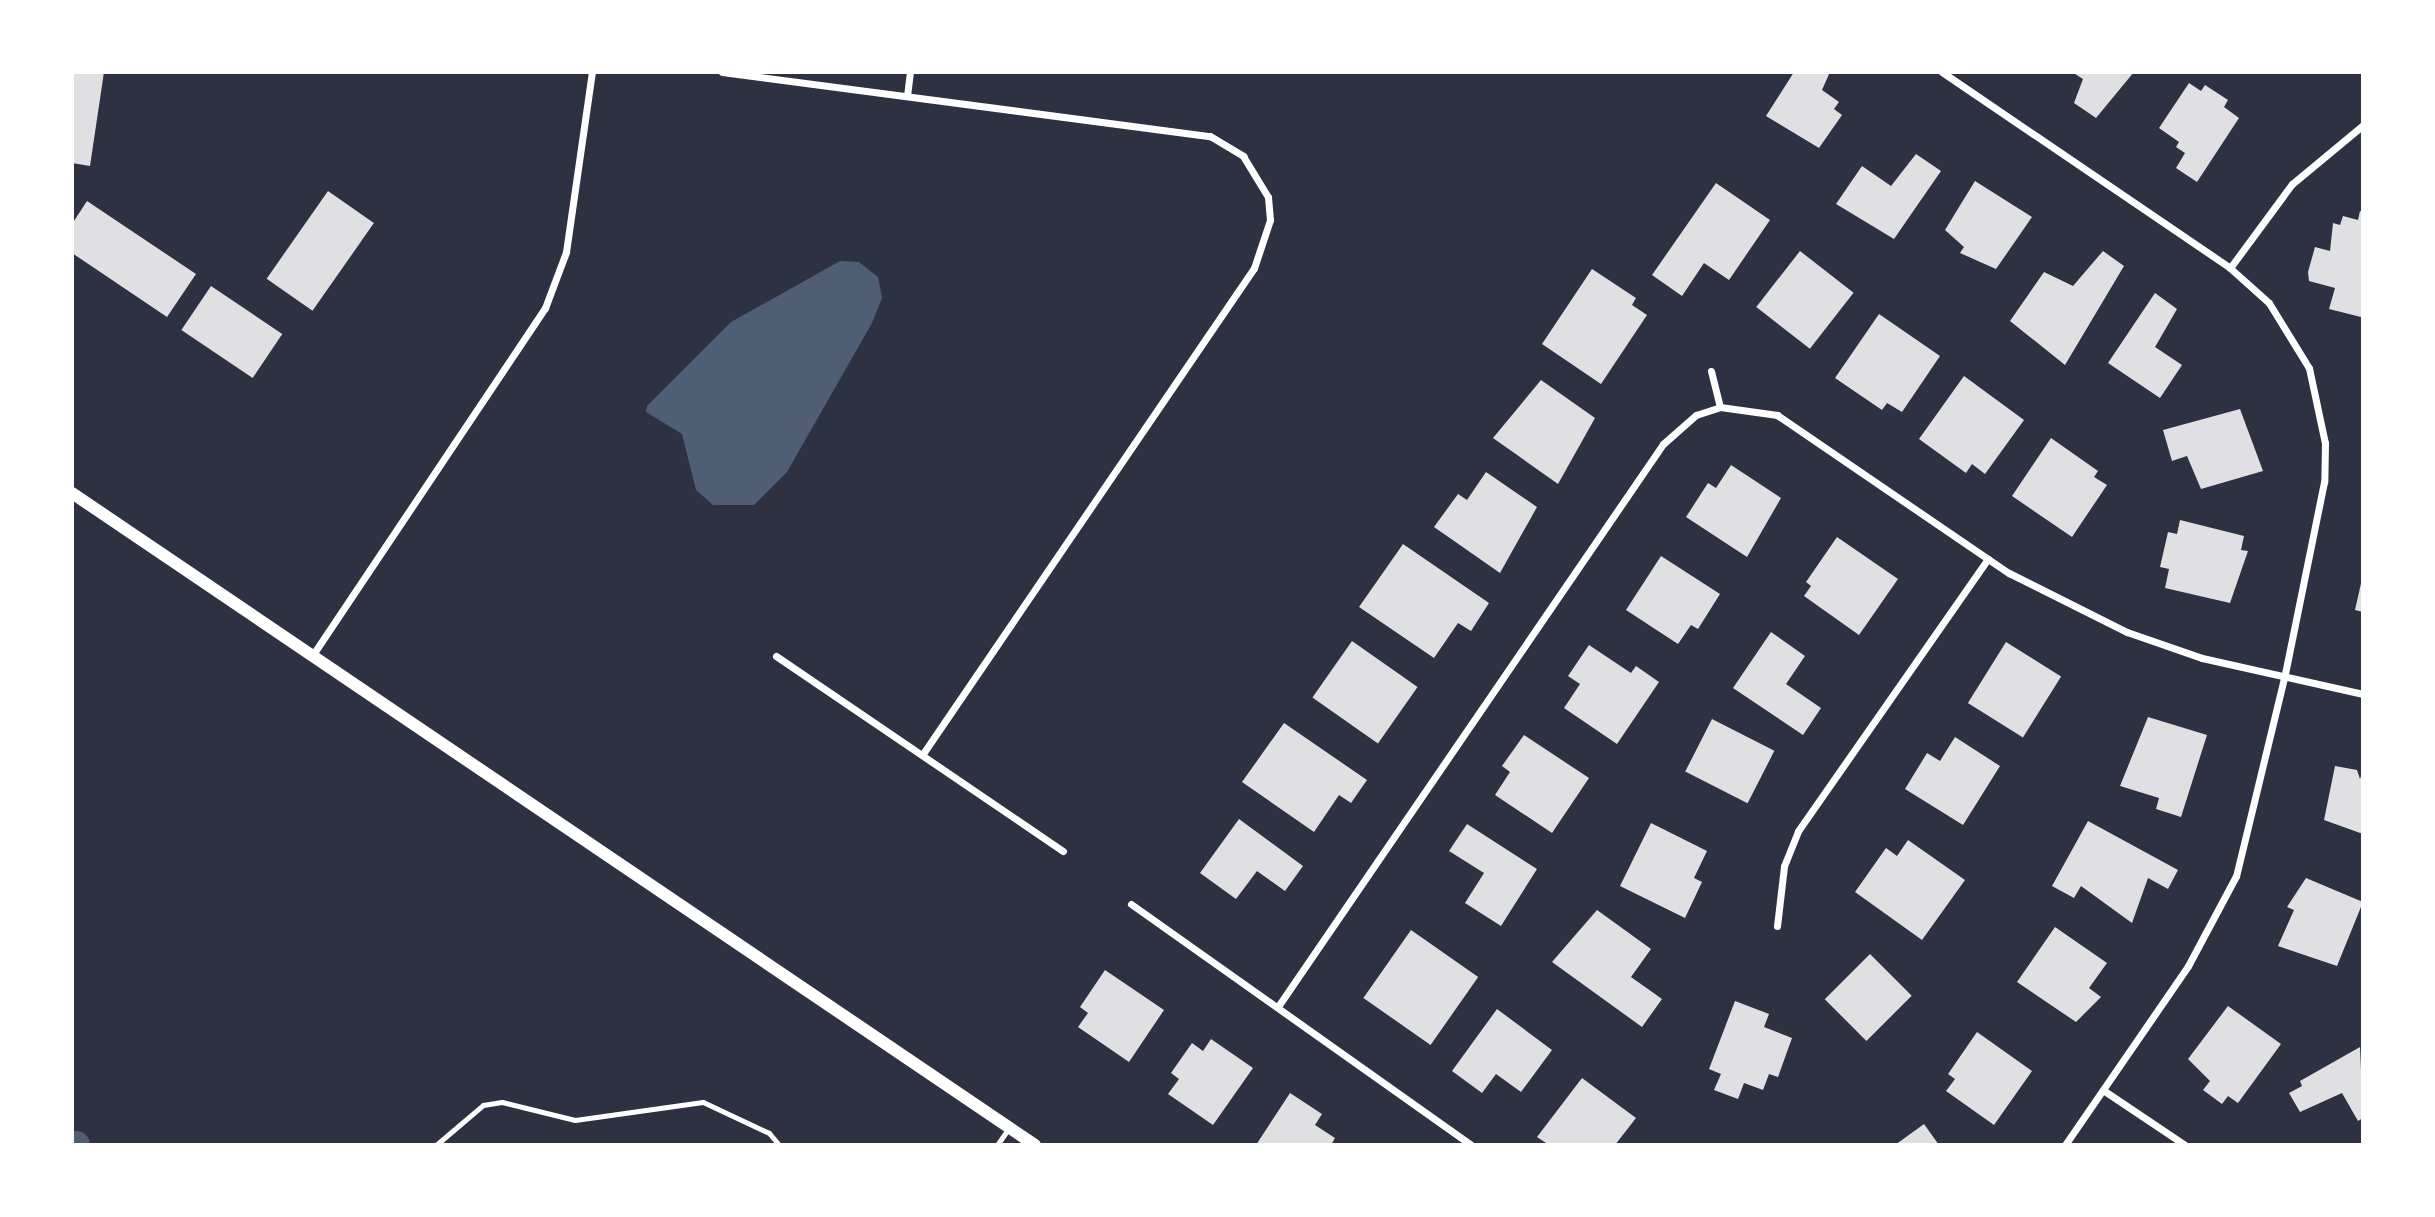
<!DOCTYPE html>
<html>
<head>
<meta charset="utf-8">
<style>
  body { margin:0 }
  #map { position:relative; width:2435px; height:1217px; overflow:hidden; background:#2d3142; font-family:"Public Sans",sans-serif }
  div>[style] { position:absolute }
  .water>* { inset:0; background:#4f5d75 }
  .canal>* { height:28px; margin:-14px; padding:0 14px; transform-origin:14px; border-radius:14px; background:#4f5d75 }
  .building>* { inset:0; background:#e0e0e3; transform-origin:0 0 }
  .service>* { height:5px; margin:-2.5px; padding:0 2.5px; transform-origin:2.5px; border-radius:2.5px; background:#fff }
  .minor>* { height:7px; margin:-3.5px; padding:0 3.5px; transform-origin:3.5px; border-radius:3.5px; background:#fff }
  .tertiary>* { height:12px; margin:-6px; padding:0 6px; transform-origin:6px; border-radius:6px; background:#fff }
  span { translate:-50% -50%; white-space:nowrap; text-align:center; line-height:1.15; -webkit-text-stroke:6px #fff; paint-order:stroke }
  .frame { position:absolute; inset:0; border:74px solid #fff; pointer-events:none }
</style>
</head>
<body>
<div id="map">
  <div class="water">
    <div style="clip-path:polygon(840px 261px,859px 262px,878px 277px,882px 298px,872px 323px,787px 472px,754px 505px,713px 505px,696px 490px,682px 434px,646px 412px,647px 406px,731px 322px)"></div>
  </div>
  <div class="canal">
    <div style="left:72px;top:1145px;width:4px"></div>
  </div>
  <div class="building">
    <div style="clip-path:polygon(72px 72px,104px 72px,90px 166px,72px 163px)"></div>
    <div style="clip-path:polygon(1794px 72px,1830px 72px,1822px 90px,1839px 102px,1834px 109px,1842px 115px,1819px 148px,1766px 116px)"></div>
    <div style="clip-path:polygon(2072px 72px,2134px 72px,2096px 118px,2074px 103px,2083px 79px)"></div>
    <div style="clip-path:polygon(2189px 83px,2201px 91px,2205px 85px,2228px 100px,2224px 107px,2239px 118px,2197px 182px,2176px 168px,2185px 153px,2176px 147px,2179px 142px,2159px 128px)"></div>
    <div style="clip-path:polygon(1916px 154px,1941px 171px,1894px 239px,1836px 204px,1862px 166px,1891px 186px)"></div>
    <div style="clip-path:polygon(1975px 181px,2032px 217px,1996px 269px,1960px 253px,1964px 247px,1945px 230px)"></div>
    <div style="clip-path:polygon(1716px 183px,1770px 220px,1729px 280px,1704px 263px,1682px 296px,1652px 275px)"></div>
    <div style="left:328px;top:191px;width:56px;height:107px;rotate:35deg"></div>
    <div style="clip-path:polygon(87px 201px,196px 274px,167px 317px,72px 253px,72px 224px)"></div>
    <div style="clip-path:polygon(2360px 211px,2363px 212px,2361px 317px,2329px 309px,2335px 288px,2309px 281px,2308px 272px,2315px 247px,2330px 251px,2333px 223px,2340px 225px,2343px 216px,2358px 220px)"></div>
    <div style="left:1800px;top:251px;width:68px;height:71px;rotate:38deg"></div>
    <div style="clip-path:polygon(2103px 251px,2124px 266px,2065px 365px,2010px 321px,2044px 272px,2073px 286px)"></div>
    <div style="clip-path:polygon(1592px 269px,1636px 298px,1632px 305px,1647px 315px,1601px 384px,1542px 344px)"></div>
    <div style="left:211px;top:286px;width:86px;height:53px;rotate:34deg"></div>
    <div style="clip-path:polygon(2155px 293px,2177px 309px,2155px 347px,2182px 365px,2160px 398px,2108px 363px)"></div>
    <div style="clip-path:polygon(1879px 314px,1940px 356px,1902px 412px,1887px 403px,1882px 410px,1835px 378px)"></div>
    <div style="clip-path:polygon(1964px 376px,2024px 420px,1985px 474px,1972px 464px,1966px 473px,1919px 439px)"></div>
    <div style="clip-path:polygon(1541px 380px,1595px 418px,1558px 484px,1493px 438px)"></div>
    <div style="clip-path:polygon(2240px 409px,2263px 471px,2201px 489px,2187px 456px,2172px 461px,2163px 430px)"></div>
    <div style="clip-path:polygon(2051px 438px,2098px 471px,2094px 477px,2107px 485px,2072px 537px,2012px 496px)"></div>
    <div style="clip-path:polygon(1731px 465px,1781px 498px,1747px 557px,1686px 517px,1708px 483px,1716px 488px)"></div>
    <div style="clip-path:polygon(1486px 472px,1537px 507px,1500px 573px,1434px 527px,1458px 494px,1467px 500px)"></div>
    <div style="clip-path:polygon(2180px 520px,2244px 536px,2241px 550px,2248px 551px,2230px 603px,2165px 588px,2169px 569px,2160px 567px,2168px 532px,2177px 534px)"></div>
    <div style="clip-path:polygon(1837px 537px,1898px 579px,1859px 635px,1804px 596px,1811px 586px,1806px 582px)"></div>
    <div style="clip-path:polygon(1403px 544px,1489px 603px,1471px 631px,1458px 623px,1434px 658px,1359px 607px)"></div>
    <div style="clip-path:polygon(1661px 556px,1720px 594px,1698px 629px,1691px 625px,1678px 644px,1626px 610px)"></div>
    <div style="clip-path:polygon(2362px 579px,2363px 579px,2363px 612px,2355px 610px)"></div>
    <div style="clip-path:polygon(1771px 632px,1805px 656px,1786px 684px,1821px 708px,1803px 735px,1733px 688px)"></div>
    <div style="left:1352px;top:641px;width:80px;height:69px;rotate:35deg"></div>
    <div style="left:2006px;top:642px;width:65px;height:72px;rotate:32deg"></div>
    <div style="clip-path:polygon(1589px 645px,1631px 673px,1636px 666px,1659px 682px,1617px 744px,1564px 708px,1580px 684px,1568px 676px)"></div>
    <div style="clip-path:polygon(2148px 717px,2207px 735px,2181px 817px,2156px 809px,2159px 798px,2120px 786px)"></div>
    <div style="left:1712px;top:719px;width:70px;height:59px;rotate:27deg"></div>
    <div style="clip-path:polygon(1284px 723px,1367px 780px,1351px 803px,1339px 795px,1314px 832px,1242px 782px)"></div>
    <div style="clip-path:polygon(1524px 735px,1589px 778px,1552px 833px,1495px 795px,1510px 772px,1502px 766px)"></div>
    <div style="clip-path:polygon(1955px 737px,2000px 766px,1963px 825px,1905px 789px,1927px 753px,1940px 761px)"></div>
    <div style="clip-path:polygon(2335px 766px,2357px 770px,2360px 779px,2363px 770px,2363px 834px,2324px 820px)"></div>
    <div style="clip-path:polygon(1239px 819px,1303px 866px,1285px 891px,1257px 871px,1236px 899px,1200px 873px)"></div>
    <div style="clip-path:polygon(2088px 821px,2178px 870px,2168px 889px,2148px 878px,2132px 923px,2081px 886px,2074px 898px,2052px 886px)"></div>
    <div style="clip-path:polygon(1651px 823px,1707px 851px,1694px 878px,1702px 882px,1685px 918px,1620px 886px)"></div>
    <div style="clip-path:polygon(1467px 824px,1537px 869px,1501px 926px,1465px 903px,1484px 873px,1449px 851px)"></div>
    <div style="clip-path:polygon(1908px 840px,1965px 880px,1922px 940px,1855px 892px,1886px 848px,1897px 856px)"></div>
    <div style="clip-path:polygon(2306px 878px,2363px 902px,2337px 966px,2278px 946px,2294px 910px,2287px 907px)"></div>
    <div style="clip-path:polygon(1597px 910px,1651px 949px,1631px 977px,1662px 999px,1642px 1027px,1552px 962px)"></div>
    <div style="clip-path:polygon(2055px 927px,2107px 963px,2089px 988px,2101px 997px,2076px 1022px,2017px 982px)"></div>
    <div style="left:1411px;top:930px;width:82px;height:83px;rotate:35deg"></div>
    <div style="left:1870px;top:954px;width:59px;height:64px;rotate:45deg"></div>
    <div style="clip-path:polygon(1105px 970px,1164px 1010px,1129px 1062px,1078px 1027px,1088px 1013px,1080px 1007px)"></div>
    <div style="clip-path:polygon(1735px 1001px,1769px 1014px,1764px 1027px,1792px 1038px,1778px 1077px,1769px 1074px,1763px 1090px,1744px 1083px,1738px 1099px,1714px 1090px,1721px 1074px,1709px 1069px)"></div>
    <div style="clip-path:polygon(2228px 1006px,2281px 1044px,2238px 1103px,2228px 1096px,2222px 1104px,2203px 1090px,2210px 1081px,2188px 1059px)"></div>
    <div style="clip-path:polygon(1497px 1009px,1552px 1050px,1521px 1092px,1496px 1074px,1482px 1093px,1452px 1071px)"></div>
    <div style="clip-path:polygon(1977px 1032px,2032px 1071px,1994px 1125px,1946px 1091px,1955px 1079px,1948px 1074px)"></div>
    <div style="clip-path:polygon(1211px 1039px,1253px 1068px,1213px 1125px,1168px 1094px,1179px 1079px,1171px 1073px,1192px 1043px,1203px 1051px)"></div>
    <div style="clip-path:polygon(2360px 1047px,2363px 1118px,2358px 1121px,2342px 1093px,2300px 1112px,2289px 1093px,2302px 1086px,2300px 1081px)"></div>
    <div style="clip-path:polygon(1582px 1078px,1636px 1118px,1615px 1145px,1549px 1145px,1537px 1137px)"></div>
    <div style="clip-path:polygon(1290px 1093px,1322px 1114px,1315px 1125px,1335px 1138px,1331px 1145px,1256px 1145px)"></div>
    <div style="clip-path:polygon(1924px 1124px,1939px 1145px,1895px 1145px)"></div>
  </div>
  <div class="service">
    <div style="left:436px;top:1145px;width:62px;rotate:-40.4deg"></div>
    <div style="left:483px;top:1105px;width:19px;rotate:-9deg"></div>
    <div style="left:502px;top:1102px;width:75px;rotate:13.9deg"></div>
    <div style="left:575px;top:1120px;width:129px;rotate:-8deg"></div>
    <div style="left:703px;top:1102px;width:73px;rotate:25.2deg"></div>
    <div style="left:769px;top:1133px;width:16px;rotate:50deg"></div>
    <div style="left:997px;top:1145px;width:21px;rotate:-55deg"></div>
  </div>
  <div class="minor">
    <div style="left:722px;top:72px;width:492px;rotate:7.5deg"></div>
    <div style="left:1210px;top:136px;width:39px;rotate:31deg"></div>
    <div style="left:1243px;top:156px;width:48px;rotate:58.6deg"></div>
    <div style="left:1268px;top:197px;width:23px;rotate:85deg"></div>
    <div style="left:1270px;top:220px;width:51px;rotate:108.4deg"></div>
    <div style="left:1254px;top:268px;width:589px;rotate:124.28deg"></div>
    <div style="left:1942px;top:72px;width:348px;rotate:34.2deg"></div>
    <div style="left:2230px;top:268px;width:52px;rotate:41.9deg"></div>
    <div style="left:2269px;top:303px;width:76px;rotate:58.4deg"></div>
    <div style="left:2309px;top:368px;width:77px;rotate:78deg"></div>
    <div style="left:2325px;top:443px;width:39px;rotate:91deg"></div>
    <div style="left:2324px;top:482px;width:200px;rotate:101.5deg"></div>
    <div style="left:2284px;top:678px;width:204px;rotate:103.6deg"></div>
    <div style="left:2236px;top:876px;width:102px;rotate:118.1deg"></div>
    <div style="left:2188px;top:966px;width:217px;rotate:124.5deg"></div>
    <div style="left:907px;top:96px;width:24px;rotate:-83deg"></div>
    <div style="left:2230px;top:268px;width:104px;rotate:-53.6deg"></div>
    <div style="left:2292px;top:184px;width:92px;rotate:-39.7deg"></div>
    <div style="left:1711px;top:371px;width:37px;rotate:76deg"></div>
    <div style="left:312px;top:656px;width:419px;rotate:-56.2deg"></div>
    <div style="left:545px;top:308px;width:60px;rotate:-69.4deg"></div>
    <div style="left:566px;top:252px;width:182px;rotate:-81.8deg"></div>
    <div style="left:776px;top:656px;width:347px;rotate:34.2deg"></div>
    <div style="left:1131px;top:904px;width:418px;rotate:35.3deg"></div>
    <div style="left:1777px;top:926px;width:60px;rotate:-83.3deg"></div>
    <div style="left:1784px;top:866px;width:38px;rotate:-68deg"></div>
    <div style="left:1798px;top:831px;width:332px;rotate:-55.1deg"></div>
    <div style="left:1279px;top:1005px;width:680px;rotate:-55.61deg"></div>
    <div style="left:1663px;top:444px;width:44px;rotate:-41.3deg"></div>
    <div style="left:1696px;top:415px;width:25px;rotate:-18deg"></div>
    <div style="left:1720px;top:407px;width:58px;rotate:8deg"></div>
    <div style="left:1777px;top:415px;width:281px;rotate:34.3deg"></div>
    <div style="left:2009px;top:573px;width:132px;rotate:26.6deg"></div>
    <div style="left:2127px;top:632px;width:79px;rotate:19.1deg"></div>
    <div style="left:2202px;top:658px;width:165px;rotate:12.6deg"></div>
    <div style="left:2103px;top:1090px;width:99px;rotate:33.9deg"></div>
  </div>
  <div class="tertiary">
    <div style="left:72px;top:493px;width:1163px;rotate:34.1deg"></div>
  </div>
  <div class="frame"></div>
</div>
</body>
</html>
